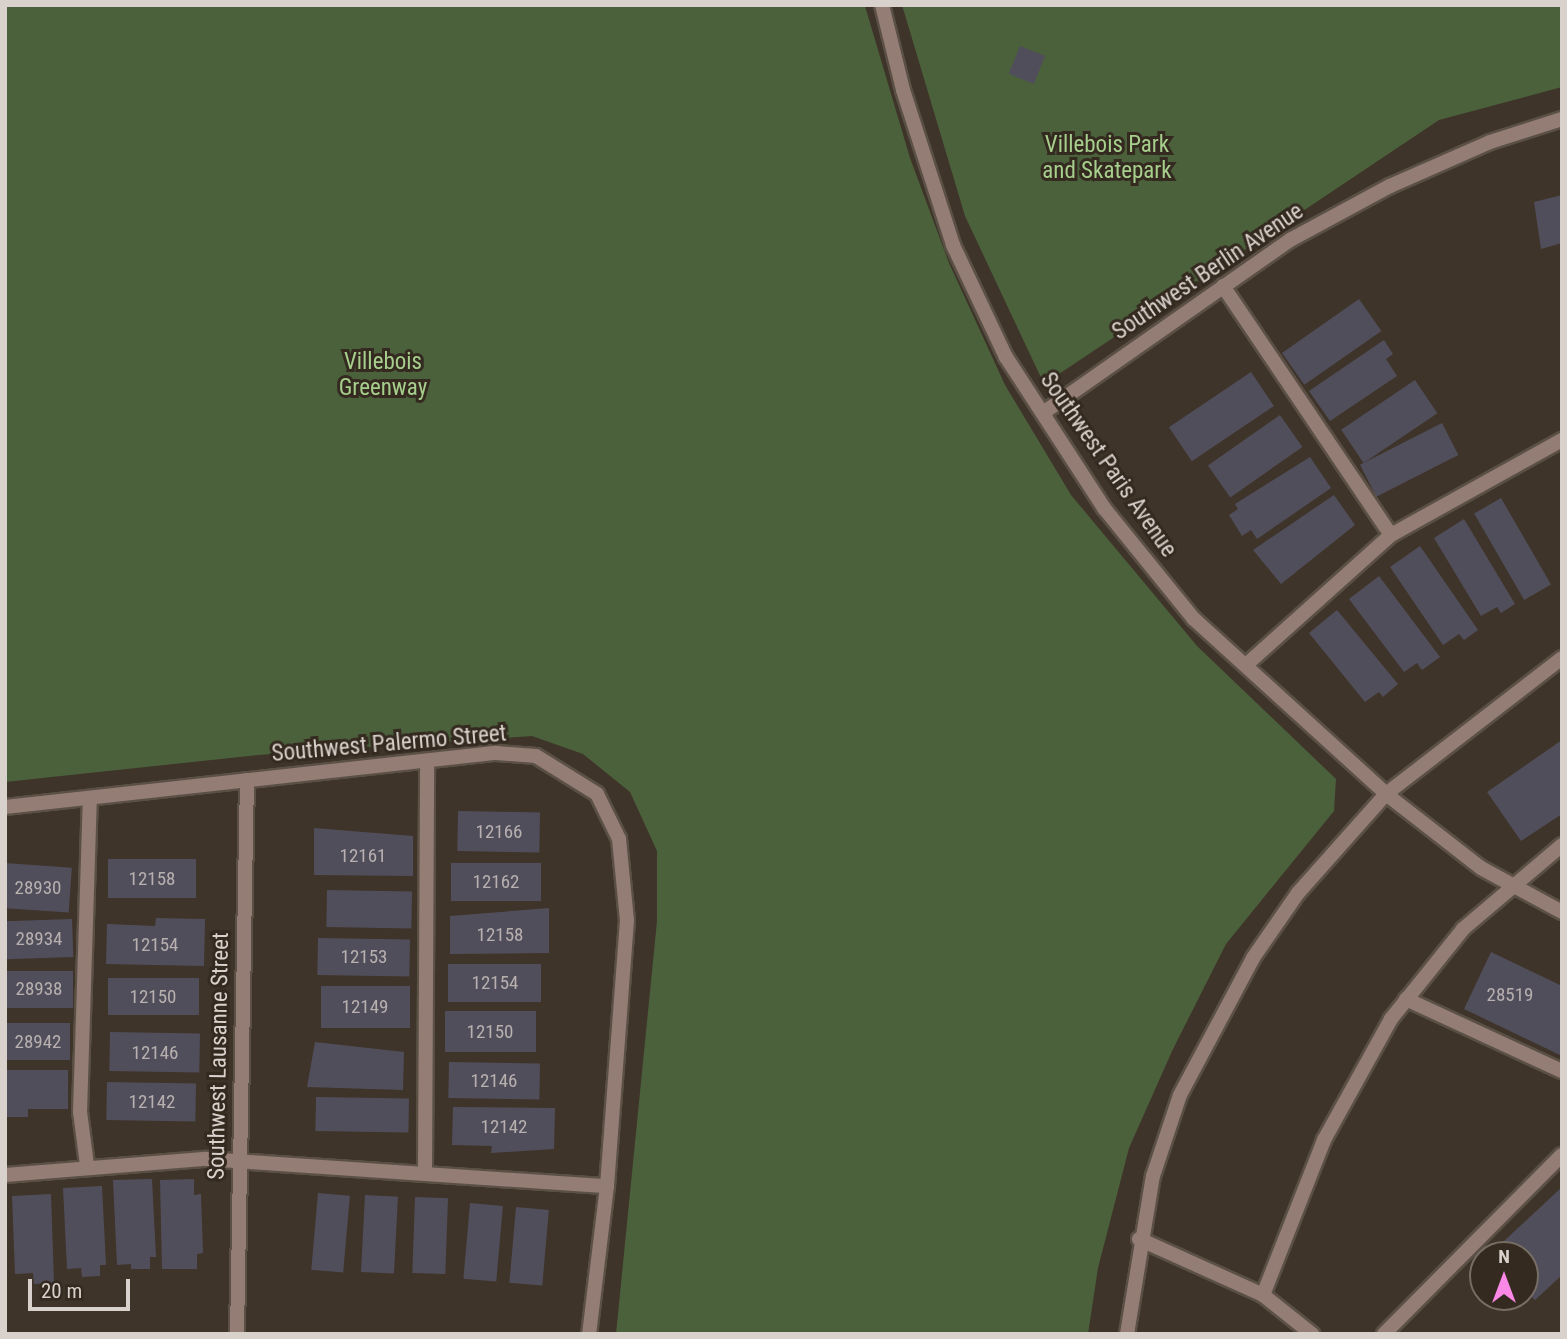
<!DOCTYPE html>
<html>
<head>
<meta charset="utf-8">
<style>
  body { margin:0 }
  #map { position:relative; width:1567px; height:1339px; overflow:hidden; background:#3f3429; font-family:"Roboto Condensed",sans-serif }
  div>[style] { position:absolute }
  .green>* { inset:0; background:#4b613c }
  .building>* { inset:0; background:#514e5c; transform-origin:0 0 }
  .roads { filter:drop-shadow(2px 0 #5b5046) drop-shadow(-2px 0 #5b5046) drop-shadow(0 2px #5b5046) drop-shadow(0 -2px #5b5046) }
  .service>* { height:14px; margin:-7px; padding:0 7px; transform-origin:7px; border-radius:7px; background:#937d74 }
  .minor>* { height:14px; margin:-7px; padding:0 7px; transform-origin:7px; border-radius:7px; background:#937d74 }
  .tertiary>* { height:14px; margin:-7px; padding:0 7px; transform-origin:7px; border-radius:7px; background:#937d74 }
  span { translate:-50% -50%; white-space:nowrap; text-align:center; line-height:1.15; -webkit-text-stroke:6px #342a20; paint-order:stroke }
  .number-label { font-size:19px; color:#b7b0af }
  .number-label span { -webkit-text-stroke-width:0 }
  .park-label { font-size:23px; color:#a6ce8c }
  .street-label { font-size:23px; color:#d9d1cb }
  .frame { position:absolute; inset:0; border:7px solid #d9d1cb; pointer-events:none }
  .north { position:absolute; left:1469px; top:1241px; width:70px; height:70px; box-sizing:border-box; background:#342a20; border:2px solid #766d64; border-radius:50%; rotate:0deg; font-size:19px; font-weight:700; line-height:28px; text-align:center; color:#d9d1cb }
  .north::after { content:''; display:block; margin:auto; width:24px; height:32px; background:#fb87e6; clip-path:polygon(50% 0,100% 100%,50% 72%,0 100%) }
  .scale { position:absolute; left:28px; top:1279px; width:102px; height:32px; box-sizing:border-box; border:4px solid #d9d1cb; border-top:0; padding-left:9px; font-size:21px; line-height:24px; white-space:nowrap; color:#d9d1cb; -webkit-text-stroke:5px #342a20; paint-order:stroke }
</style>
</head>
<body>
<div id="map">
  <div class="green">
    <div style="clip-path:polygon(5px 5px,865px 6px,910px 158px,949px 263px,1005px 385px,1071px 495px,1197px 646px,1336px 779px,1334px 811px,1226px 944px,1173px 1049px,1129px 1148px,1098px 1268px,1088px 1334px,616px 1334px,657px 921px,657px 851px,630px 792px,583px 754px,532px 736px,258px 755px,5px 782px)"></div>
    <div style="clip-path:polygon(902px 5px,1562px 5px,1562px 87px,1439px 120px,1044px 384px,965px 216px)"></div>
  </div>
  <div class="building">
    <div style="left:1020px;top:46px;width:27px;height:30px;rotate:22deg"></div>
    <div style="clip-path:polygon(1562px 195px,1562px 243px,1541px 249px,1534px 202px)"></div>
    <div style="left:1359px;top:299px;width:39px;height:94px;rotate:55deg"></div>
    <div style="clip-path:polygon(1384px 340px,1393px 354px,1386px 359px,1397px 376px,1330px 421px,1309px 391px)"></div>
    <div style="left:1251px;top:372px;width:41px;height:99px;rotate:56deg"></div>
    <div style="left:1415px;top:380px;width:40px;height:89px;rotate:56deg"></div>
    <div style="left:1280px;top:415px;width:39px;height:88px;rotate:55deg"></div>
    <div style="left:1442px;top:423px;width:36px;height:92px;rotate:63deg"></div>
    <div style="clip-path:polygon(1310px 457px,1331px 488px,1257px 539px,1251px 530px,1242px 536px,1229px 515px,1238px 509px,1235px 504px)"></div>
    <div style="clip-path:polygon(1334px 495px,1355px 525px,1281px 584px,1253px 550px)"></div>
    <div style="left:1501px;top:498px;width:100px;height:31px;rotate:60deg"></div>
    <div style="clip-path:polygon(1464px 519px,1515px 604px,1501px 613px,1497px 607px,1481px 616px,1434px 538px)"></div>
    <div style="clip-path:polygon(1420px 546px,1478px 630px,1464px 640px,1459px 634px,1443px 645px,1390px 567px)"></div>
    <div style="clip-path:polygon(1379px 576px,1440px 657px,1422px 670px,1417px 663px,1404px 672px,1349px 599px)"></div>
    <div style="clip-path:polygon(1337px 610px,1398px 684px,1383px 697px,1379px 692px,1365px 702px,1309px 633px)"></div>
    <div style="clip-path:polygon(1562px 740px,1562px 814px,1521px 841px,1487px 792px)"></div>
    <div style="left:458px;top:811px;width:82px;height:40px;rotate:1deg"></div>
    <div style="clip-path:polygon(314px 828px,413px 836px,413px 876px,314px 875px)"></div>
    <div style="left:108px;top:859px;width:88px;height:39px"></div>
    <div style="left:5px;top:863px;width:67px;height:45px;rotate:4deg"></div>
    <div style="left:451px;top:863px;width:90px;height:38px"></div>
    <div style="left:327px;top:890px;width:85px;height:37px;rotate:1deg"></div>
    <div style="clip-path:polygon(549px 908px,549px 953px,450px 954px,450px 916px)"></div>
    <div style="clip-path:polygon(156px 918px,205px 919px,204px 966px,106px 964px,107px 924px,155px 926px)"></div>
    <div style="left:72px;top:919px;width:38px;height:67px;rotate:88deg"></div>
    <div style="left:318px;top:938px;width:92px;height:37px;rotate:1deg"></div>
    <div style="clip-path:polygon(1491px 952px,1562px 986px,1562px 1056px,1464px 1009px)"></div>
    <div style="left:448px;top:964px;width:93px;height:38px"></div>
    <div style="left:5px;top:971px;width:68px;height:37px"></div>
    <div style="left:108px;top:978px;width:91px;height:37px"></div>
    <div style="left:321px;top:986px;width:89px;height:42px"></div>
    <div style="left:536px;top:1011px;width:41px;height:91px;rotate:90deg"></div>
    <div style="left:5px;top:1023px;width:65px;height:37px"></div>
    <div style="left:110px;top:1032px;width:90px;height:39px;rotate:1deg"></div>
    <div style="clip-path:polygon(315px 1042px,404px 1052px,403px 1090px,307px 1087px)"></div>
    <div style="left:449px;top:1062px;width:91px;height:36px;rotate:1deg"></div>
    <div style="clip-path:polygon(5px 1070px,68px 1070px,68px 1109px,28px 1109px,28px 1117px,5px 1117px)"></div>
    <div style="left:107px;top:1082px;width:89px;height:38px;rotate:1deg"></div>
    <div style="left:316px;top:1097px;width:93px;height:34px;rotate:1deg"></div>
    <div style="clip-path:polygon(453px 1107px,555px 1108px,554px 1149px,491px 1153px,492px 1146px,452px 1145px)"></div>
    <div style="clip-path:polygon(152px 1179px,156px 1257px,150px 1257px,150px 1269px,131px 1269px,131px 1264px,117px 1265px,113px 1180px)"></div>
    <div style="clip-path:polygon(194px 1179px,194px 1195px,201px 1194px,203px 1253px,197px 1254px,197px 1269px,162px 1269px,160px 1180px)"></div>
    <div style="clip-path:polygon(102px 1186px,106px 1265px,100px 1265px,100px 1276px,82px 1277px,81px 1268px,67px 1269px,63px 1188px)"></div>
    <div style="clip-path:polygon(1562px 1187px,1562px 1275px,1535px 1300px,1525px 1290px,1525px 1255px,1489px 1255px)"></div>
    <div style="left:318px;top:1193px;width:32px;height:77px;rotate:5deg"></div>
    <div style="clip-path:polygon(51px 1194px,54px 1283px,34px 1284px,33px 1273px,15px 1274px,12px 1196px)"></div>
    <div style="left:365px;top:1195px;width:33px;height:77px;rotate:3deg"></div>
    <div style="left:415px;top:1197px;width:33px;height:76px;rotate:2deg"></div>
    <div style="left:470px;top:1203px;width:33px;height:76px;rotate:5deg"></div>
    <div style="left:516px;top:1207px;width:33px;height:76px;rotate:5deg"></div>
  </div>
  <div class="roads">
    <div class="service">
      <div style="left:1223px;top:286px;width:300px;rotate:56deg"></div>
      <div style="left:1246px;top:665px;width:195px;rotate:-41.9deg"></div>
      <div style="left:1391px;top:535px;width:196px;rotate:-29.1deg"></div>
      <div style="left:1406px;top:999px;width:172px;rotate:24.8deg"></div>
      <div style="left:87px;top:1165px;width:53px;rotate:-97.5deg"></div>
      <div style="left:80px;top:1112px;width:314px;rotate:-88.2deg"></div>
      <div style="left:425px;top:1171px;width:409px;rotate:-89.7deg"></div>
      <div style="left:5px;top:1175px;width:202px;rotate:-4.6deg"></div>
      <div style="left:206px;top:1159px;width:402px;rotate:3.9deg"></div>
      <div style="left:1263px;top:1295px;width:167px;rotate:-68.5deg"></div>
      <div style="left:1324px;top:1140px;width:138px;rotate:-61deg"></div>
      <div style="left:1391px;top:1019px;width:115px;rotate:-51.3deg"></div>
      <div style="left:1463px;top:929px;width:130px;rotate:-40.3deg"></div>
      <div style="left:1384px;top:1334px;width:252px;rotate:-45.2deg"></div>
    </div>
    <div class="minor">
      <div style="left:882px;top:5px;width:88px;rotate:76.1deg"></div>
      <div style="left:903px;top:90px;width:163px;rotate:72.1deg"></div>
      <div style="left:953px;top:245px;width:124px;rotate:64.7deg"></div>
      <div style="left:1006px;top:357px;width:180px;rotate:57deg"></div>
      <div style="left:1104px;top:508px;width:143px;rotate:51deg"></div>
      <div style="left:1194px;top:619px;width:260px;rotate:42.3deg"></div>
      <div style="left:1386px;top:794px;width:120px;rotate:37.9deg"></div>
      <div style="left:1481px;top:868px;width:92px;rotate:28.5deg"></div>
      <div style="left:1043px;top:413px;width:302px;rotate:-35deg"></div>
      <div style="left:1290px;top:240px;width:114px;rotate:-28.4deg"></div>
      <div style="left:1390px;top:186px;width:109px;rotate:-23.7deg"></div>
      <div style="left:1490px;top:142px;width:76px;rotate:-17.7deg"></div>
      <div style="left:5px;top:807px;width:494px;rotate:-6.3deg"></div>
      <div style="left:496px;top:753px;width:40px;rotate:4.3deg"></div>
      <div style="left:536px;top:756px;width:72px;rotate:31.9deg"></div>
      <div style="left:597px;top:794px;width:50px;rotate:63.9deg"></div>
      <div style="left:619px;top:839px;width:81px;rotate:84.4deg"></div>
      <div style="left:627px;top:920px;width:267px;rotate:94.3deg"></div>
      <div style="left:607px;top:1186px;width:149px;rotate:96.9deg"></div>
      <div style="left:1139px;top:1239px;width:136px;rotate:24.3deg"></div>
      <div style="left:1263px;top:1295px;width:63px;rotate:38.5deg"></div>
      <div style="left:237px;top:1334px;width:554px;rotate:-88.97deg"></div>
    </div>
    <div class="tertiary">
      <div style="left:1127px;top:1334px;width:160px;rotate:-80.7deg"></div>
      <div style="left:1153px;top:1176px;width:85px;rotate:-71.6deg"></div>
      <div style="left:1180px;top:1095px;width:155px;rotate:-61.9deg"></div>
      <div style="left:1253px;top:958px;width:79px;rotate:-55.3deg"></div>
      <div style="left:1298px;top:893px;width:132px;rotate:-48.4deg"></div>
      <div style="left:1386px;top:794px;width:222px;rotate:-37.7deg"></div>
    </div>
  </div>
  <div class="number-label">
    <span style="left:499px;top:832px">12166</span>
    <span style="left:363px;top:856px">12161</span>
    <span style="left:152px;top:879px">12158</span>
    <span style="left:496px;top:882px">12162</span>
    <span style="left:38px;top:888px">28930</span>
    <span style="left:500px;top:935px">12158</span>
    <span style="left:39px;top:939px">28934</span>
    <span style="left:155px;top:945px">12154</span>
    <span style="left:364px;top:957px">12153</span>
    <span style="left:495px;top:983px">12154</span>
    <span style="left:39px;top:989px">28938</span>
    <span style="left:1510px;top:995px">28519</span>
    <span style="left:153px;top:997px">12150</span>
    <span style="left:365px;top:1007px">12149</span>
    <span style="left:490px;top:1032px">12150</span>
    <span style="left:38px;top:1042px">28942</span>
    <span style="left:155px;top:1053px">12146</span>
    <span style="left:494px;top:1081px">12146</span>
    <span style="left:152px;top:1102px">12142</span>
    <span style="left:504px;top:1127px">12142</span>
  </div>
  <div class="park-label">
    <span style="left:1107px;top:158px">Villebois Park<br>and Skatepark</span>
    <span style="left:383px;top:375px">Villebois<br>Greenway</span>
  </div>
  <div class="street-label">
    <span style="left:1208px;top:272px;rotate:-34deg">Southwest Berlin Avenue</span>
    <span style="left:1108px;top:465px;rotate:55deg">Southwest Paris Avenue</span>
    <span style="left:389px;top:744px;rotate:-5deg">Southwest Palermo Street</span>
    <span style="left:219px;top:1056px;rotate:-89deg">Southwest Lausanne Street</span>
  </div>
  <div class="frame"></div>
  <div class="north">N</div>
  <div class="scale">20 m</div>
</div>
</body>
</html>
